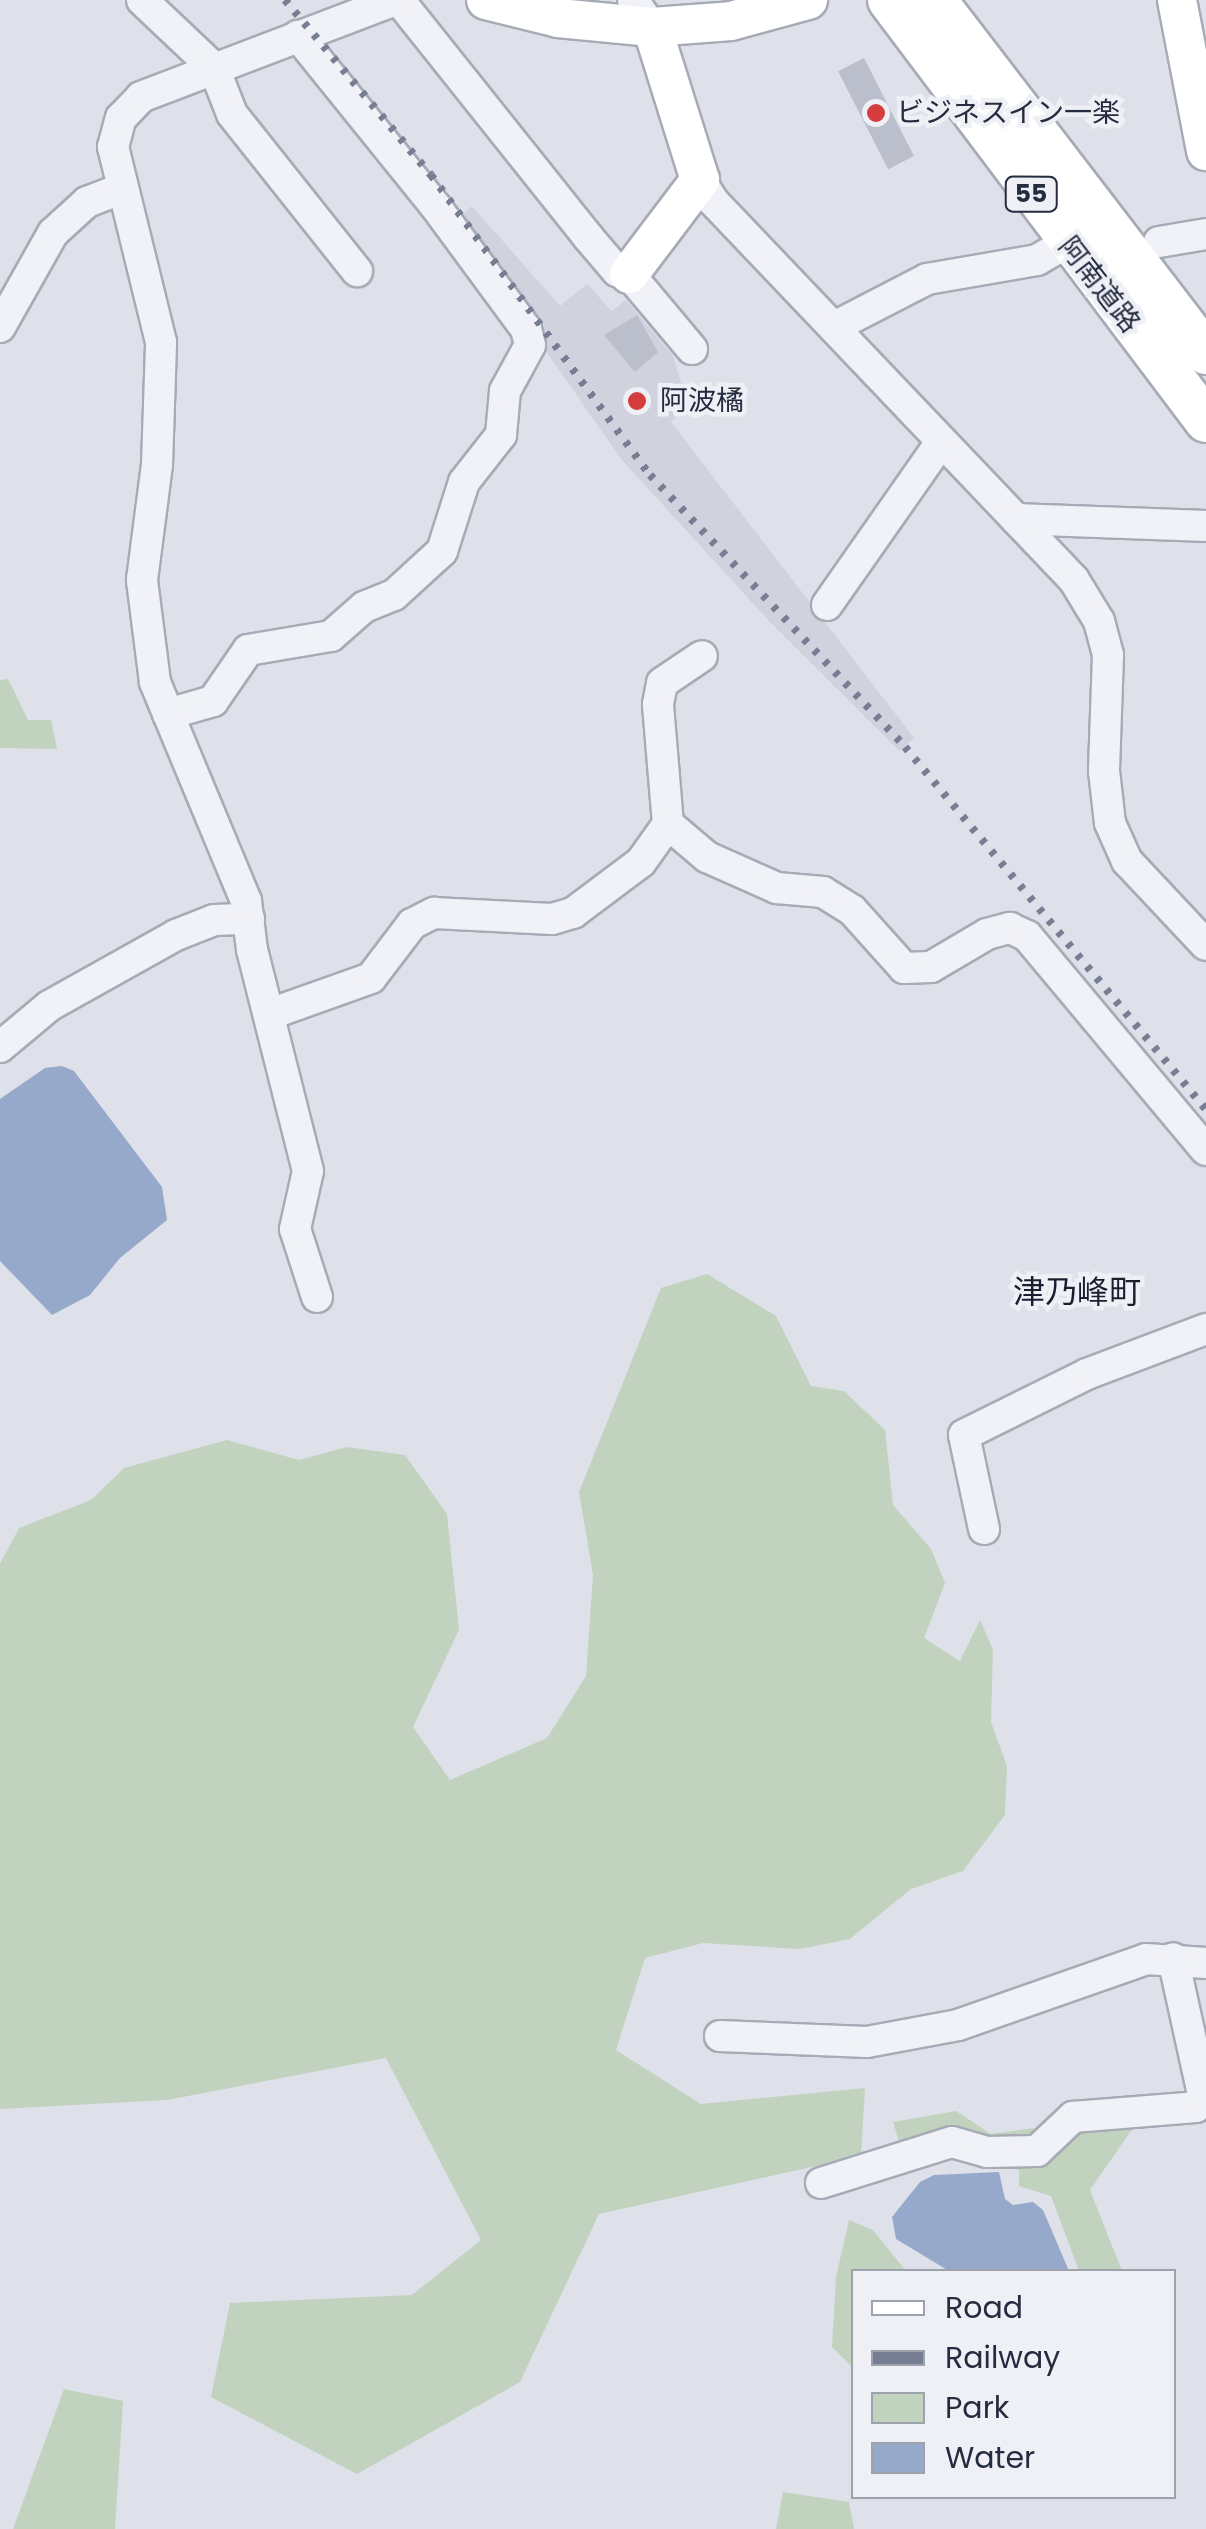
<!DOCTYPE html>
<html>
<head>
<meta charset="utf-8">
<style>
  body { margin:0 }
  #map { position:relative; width:1206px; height:2529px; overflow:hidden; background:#dee1e9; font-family:Poppins,"Noto Sans JP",sans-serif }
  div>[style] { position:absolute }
  .built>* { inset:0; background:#d0d3de }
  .green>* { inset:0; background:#c1d3bf }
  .water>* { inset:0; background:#97a9cb }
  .building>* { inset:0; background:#bbbfcc; transform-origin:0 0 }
  .roads { filter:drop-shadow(2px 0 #a7abb6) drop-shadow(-2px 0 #a7abb6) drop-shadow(0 2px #a7abb6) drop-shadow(0 -2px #a7abb6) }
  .minor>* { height:30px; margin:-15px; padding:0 15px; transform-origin:15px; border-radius:15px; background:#f1f2f7 }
  .major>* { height:38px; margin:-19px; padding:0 19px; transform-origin:19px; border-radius:19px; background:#fff }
  .highway>* { height:42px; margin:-21px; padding:0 21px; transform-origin:21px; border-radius:21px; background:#fff }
  .rail>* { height:8px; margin-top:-4px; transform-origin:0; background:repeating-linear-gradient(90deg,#777e93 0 5px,transparent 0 15px) }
  .dots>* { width:28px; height:28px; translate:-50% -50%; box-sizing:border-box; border:5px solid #eef0f6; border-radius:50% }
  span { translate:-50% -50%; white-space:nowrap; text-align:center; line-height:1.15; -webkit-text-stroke:9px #eef0f6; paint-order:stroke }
  .shield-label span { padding:2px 8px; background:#eef0f6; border:2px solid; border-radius:8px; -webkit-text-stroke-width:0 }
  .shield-label { font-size:25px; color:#262c40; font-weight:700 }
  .poi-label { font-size:28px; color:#262c40 }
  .left { translate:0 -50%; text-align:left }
  .street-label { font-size:28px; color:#262c40 }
  .quarter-label { font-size:32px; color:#191e31 }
  .legend { position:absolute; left:851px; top:2269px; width:325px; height:230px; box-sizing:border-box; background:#eef0f6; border:2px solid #9ea2ad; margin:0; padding:12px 18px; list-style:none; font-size:30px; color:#262c40 }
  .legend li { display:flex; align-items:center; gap:20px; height:50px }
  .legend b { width:50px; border:2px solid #9ea2ad }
</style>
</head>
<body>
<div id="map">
  <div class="built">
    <div style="clip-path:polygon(472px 206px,560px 306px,587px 284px,612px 311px,626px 300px,673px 356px,688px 406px,671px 422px,914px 738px,899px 751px,769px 621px,621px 459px,455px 220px)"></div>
  </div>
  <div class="green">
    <div style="clip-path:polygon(8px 679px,28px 720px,51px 720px,57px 749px,0 748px,0 680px)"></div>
    <div style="clip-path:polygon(707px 1274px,776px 1316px,811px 1386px,844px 1391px,885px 1430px,893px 1505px,931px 1549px,945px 1583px,924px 1638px,960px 1661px,980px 1620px,993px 1650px,991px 1722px,1007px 1766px,1005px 1815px,963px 1871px,911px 1889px,850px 1939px,800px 1949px,703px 1943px,645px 1958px,616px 2050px,701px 2104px,865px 2088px,861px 2156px,599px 2214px,520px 2382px,357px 2474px,211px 2397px,230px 2303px,412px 2295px,481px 2240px,386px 2058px,167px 2100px,0 2109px,0 1564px,19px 1528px,91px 1500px,124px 1468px,227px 1440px,299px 1460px,347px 1447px,405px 1455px,447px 1514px,459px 1630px,413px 1727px,450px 1780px,547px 1738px,586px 1676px,593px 1575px,579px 1492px,661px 1288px)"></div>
    <div style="clip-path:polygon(956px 2111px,991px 2134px,1102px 2119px,1135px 2125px,1090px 2190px,1122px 2271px,1079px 2271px,1051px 2196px,1019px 2186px,1019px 2170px,959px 2158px,906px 2165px,893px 2122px)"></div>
    <div style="clip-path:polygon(849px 2220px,873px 2230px,906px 2271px,854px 2272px,853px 2368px,832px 2347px,836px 2277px)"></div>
    <div style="clip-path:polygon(64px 2389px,123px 2401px,115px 2529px,13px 2529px)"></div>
    <div style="clip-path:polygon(783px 2492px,849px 2502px,854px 2529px,776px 2529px)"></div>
  </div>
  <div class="water">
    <div style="clip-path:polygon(62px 1066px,74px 1071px,162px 1187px,167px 1220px,120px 1258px,90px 1295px,52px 1315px,0 1261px,0 1099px,45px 1068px)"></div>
    <div style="clip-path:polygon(999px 2172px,1005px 2199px,1013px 2205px,1033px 2202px,1043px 2210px,1069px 2271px,949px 2271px,896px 2239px,892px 2217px,920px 2182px,934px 2175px)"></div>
  </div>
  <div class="building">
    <div style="left:864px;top:58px;width:110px;height:29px;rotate:63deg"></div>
    <div style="clip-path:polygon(637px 315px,658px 352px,635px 372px,604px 335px)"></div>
  </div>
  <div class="roads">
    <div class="minor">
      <div style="left:142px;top:0;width:99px;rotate:43.4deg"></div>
      <div style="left:214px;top:68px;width:49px;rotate:68.6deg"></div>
      <div style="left:232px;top:114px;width:201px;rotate:51.5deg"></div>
      <div style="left:399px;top:0;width:303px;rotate:51.4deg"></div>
      <div style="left:588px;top:237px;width:45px;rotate:49.5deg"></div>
      <div style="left:617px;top:271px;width:12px;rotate:14deg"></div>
      <div style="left:629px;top:274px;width:98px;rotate:50deg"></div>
      <div style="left:633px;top:0;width:33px;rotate:55deg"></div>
      <div style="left:700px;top:180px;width:25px;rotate:58deg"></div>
      <div style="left:713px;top:201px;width:523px;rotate:46.39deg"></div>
      <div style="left:1074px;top:580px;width:48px;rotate:58.6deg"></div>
      <div style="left:1099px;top:621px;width:35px;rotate:75deg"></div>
      <div style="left:1108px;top:655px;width:116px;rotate:92deg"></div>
      <div style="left:1104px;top:771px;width:52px;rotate:83.4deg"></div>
      <div style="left:1110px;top:823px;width:42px;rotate:65.9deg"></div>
      <div style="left:1127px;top:861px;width:115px;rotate:46.8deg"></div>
      <div style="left:1159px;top:242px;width:48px;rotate:-9.7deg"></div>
      <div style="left:0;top:327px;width:108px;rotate:-60.6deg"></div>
      <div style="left:53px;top:233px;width:46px;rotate:-42.4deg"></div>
      <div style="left:87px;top:202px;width:34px;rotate:-21deg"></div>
      <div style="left:834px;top:327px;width:105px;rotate:-27.3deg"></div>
      <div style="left:927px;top:279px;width:112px;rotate:-9.8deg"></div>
      <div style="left:1037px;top:260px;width:34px;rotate:-30deg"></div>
      <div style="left:1016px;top:519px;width:190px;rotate:2.1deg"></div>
      <div style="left:827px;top:605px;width:200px;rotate:-55deg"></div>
      <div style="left:168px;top:714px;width:47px;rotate:-16.1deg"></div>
      <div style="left:213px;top:701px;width:62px;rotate:-55.5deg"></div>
      <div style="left:248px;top:650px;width:84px;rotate:-9.6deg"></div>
      <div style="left:331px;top:636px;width:44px;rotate:-41.3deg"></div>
      <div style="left:364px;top:607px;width:32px;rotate:-22deg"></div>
      <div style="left:394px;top:595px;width:65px;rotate:-42.5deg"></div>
      <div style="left:442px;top:551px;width:72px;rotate:-72.3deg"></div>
      <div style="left:464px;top:482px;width:60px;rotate:-51.8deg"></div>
      <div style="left:501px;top:435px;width:44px;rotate:-84.8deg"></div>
      <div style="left:505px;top:391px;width:52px;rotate:-61.5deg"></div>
      <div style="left:530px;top:345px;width:16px;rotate:-104deg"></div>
      <div style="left:526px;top:329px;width:152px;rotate:-126.4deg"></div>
      <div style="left:436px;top:207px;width:220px;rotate:-128.9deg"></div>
      <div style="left:668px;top:824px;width:120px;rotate:-94.8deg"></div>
      <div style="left:658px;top:704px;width:21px;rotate:-79deg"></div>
      <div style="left:662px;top:683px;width:48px;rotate:-34deg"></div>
      <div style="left:270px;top:1014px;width:107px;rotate:-19.6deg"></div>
      <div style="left:371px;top:978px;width:68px;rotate:-52.8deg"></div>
      <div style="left:412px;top:924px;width:25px;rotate:-27deg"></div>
      <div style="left:434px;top:913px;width:118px;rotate:2.9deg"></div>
      <div style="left:552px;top:919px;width:22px;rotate:-16deg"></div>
      <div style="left:573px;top:913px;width:85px;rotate:-36.9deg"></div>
      <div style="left:641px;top:862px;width:47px;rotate:-54.6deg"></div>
      <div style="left:668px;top:824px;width:51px;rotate:40.2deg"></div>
      <div style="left:707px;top:857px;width:77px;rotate:23.9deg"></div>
      <div style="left:777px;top:888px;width:46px;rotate:5deg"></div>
      <div style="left:823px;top:892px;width:34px;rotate:32deg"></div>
      <div style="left:852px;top:910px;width:78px;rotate:48.1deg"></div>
      <div style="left:904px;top:968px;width:27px;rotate:-2deg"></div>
      <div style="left:931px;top:967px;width:65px;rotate:-30.5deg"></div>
      <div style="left:987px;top:934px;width:24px;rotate:-15deg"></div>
      <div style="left:1010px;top:928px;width:19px;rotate:25deg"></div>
      <div style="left:1027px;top:936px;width:279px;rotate:50.1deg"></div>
      <div style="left:0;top:1047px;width:64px;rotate:-39.9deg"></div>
      <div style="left:49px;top:1006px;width:145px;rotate:-29.2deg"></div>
      <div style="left:176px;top:935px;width:41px;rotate:-21.5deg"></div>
      <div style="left:214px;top:920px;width:35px;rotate:-2deg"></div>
      <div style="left:317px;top:1297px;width:71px;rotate:-107.9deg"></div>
      <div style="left:295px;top:1229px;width:59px;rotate:-77.4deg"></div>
      <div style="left:308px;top:1171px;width:228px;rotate:-104.2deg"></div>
      <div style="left:252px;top:950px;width:49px;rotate:-97deg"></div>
      <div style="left:246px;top:901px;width:237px;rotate:-112.6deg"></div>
      <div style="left:155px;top:682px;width:103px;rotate:-97.3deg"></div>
      <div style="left:142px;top:580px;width:116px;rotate:-82.6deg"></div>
      <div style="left:157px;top:465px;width:123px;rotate:-88.1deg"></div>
      <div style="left:161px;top:342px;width:201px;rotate:-103.8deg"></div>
      <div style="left:113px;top:147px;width:30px;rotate:-75deg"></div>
      <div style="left:121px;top:118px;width:29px;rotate:-46deg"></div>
      <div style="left:141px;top:97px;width:272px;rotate:-20.9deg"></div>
      <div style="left:984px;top:1529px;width:96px;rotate:-102deg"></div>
      <div style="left:964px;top:1435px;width:137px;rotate:-26.4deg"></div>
      <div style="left:1087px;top:1374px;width:127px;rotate:-20.7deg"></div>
      <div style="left:720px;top:2036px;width:147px;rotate:2.3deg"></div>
      <div style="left:867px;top:2042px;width:93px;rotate:-10.6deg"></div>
      <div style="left:958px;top:2025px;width:199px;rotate:-19.3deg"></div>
      <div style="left:1146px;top:1959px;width:60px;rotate:3.8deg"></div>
      <div style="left:821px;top:2183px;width:137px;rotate:-17.4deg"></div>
      <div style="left:952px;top:2142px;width:36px;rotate:16deg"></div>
      <div style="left:987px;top:2152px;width:50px;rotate:-1.1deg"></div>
      <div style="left:1037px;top:2151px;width:50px;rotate:-43.4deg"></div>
      <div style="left:1073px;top:2117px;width:123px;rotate:-4.6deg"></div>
      <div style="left:1196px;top:2107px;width:11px;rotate:-45deg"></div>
      <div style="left:1204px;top:2099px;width:144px;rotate:-102.4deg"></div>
    </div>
    <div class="major">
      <div style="left:486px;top:0;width:74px;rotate:14deg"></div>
      <div style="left:558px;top:18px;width:94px;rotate:5.5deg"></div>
      <div style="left:652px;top:27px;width:79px;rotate:-4.3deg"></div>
      <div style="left:731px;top:21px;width:80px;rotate:-15.3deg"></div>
      <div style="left:1177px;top:0;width:154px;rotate:79.1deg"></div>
      <div style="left:629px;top:274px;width:118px;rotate:-52.9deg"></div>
      <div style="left:700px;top:180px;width:160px;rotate:-107.4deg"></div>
    </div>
    <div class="highway">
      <div style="left:889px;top:0;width:527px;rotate:53.02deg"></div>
      <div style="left:935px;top:0;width:445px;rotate:52.5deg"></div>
    </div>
  </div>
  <div class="rail">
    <div style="left:285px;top:0;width:228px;rotate:50.2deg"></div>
    <div style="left:431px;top:175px;width:371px;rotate:53.9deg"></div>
    <div style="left:650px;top:475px;width:373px;rotate:46.8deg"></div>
    <div style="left:905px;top:747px;width:471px;rotate:50.3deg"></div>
  </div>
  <div class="dots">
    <div style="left:876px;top:113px;background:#d53c3d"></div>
    <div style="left:637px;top:401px;background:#d53c3d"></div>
  </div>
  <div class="shield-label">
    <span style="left:1031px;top:194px">55</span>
  </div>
  <div class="poi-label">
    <span class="left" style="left:896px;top:113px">ビジネスイン一楽</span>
    <span class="left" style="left:660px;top:401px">阿波橘</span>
  </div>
  <div class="street-label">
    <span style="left:1099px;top:285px;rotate:52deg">阿南道路</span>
  </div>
  <div class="quarter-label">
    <span style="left:1077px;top:1292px">津乃峰町</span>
  </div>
  <ul class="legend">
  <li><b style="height:12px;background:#fff"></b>Road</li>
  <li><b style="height:12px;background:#777e93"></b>Railway</li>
  <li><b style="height:28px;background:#c1d3bf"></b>Park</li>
  <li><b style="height:28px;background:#97a9cb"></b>Water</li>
  </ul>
</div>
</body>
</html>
